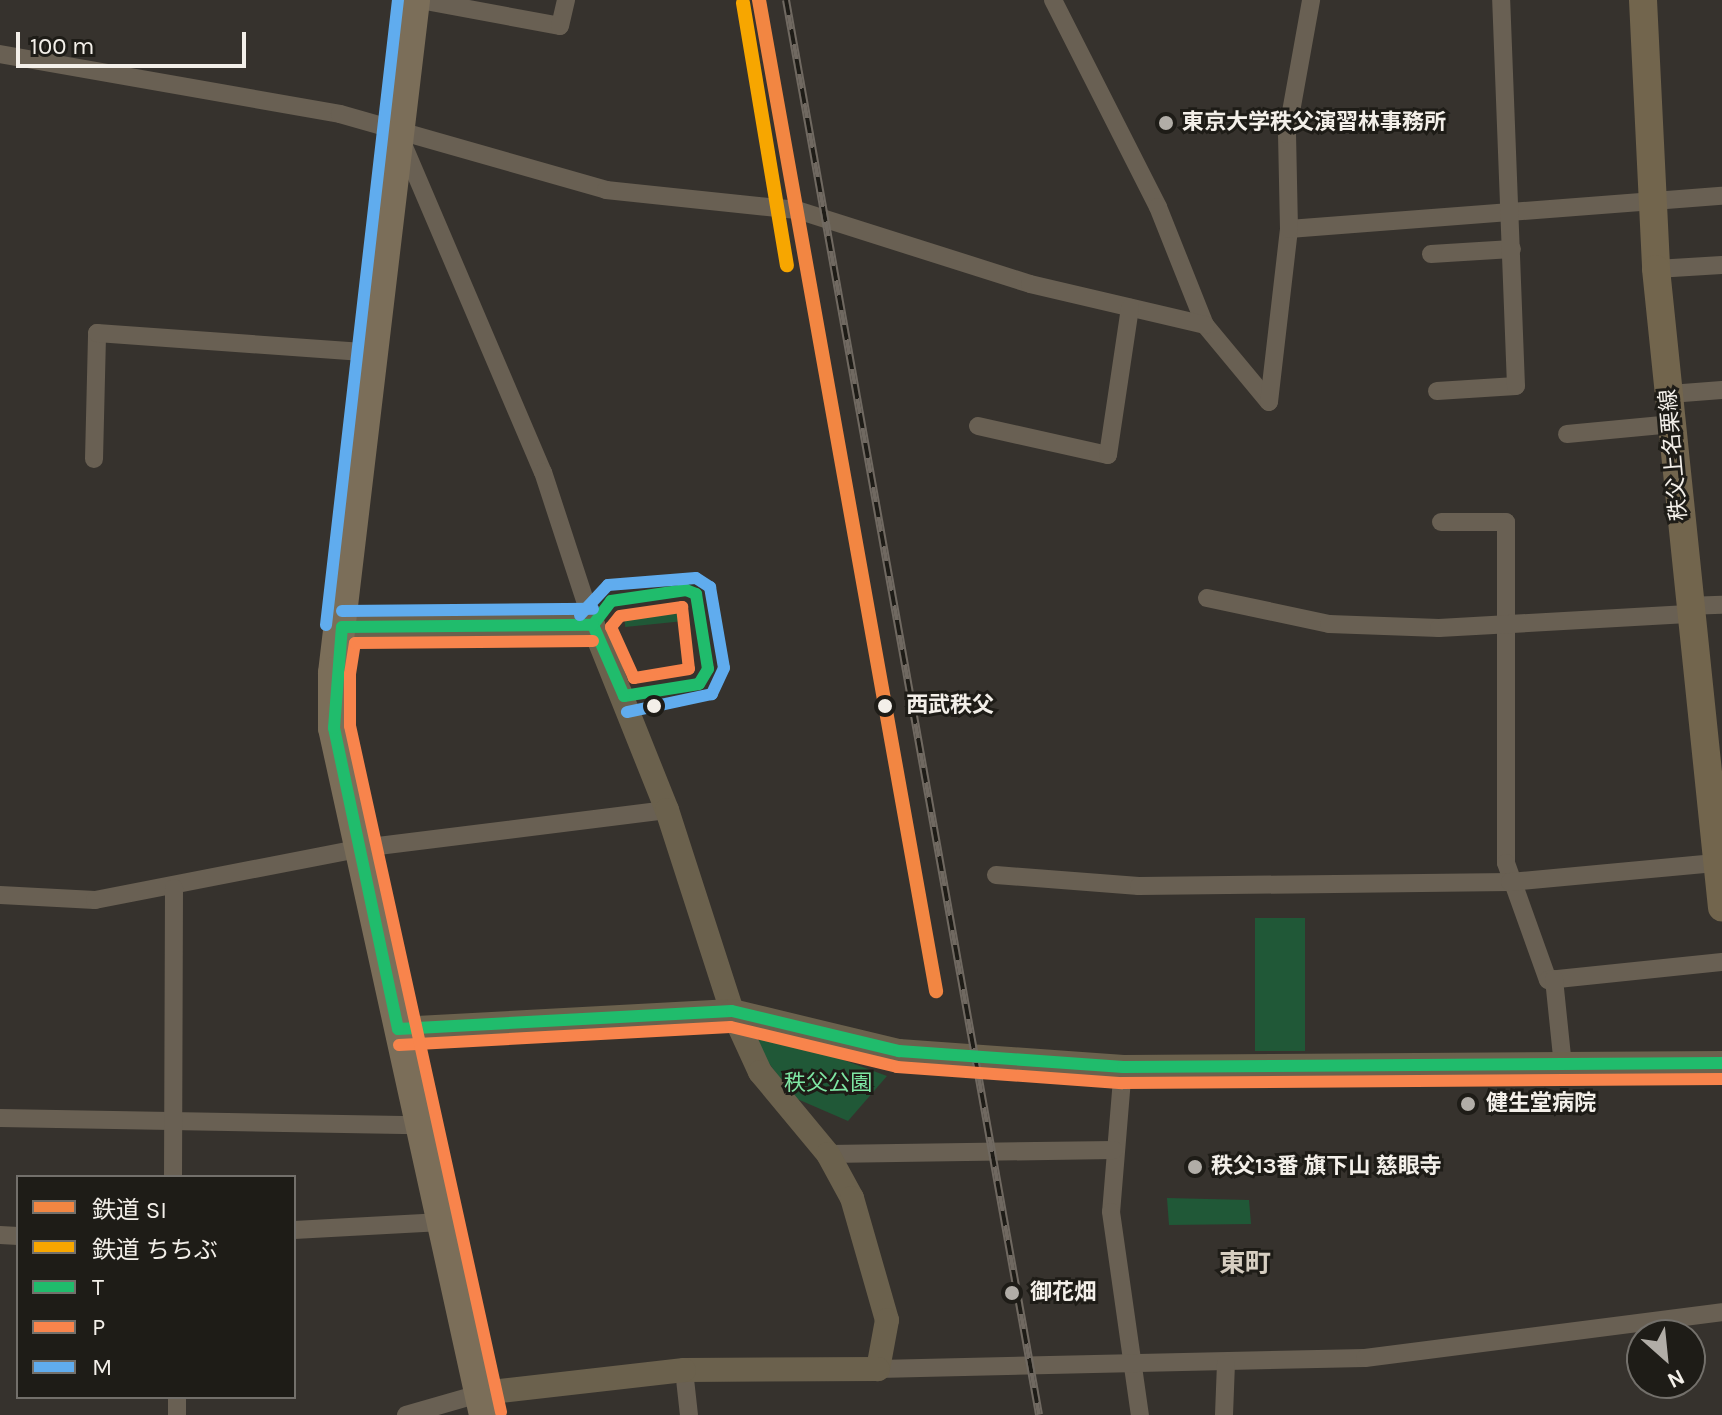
<!DOCTYPE html>
<html>
<head>
<meta charset="utf-8">
<style>
  body { margin:0 }
  #map { position:relative; width:1722px; height:1415px; overflow:hidden; background:#36322d; font-family:Karla,"Noto Sans JP",sans-serif }
  div>[style] { position:absolute }
  .green>* { inset:0; background:#205837; transform-origin:0 0 }
  .street>* { height:18px; margin:-9px; padding:0 9px; transform-origin:9px; border-radius:9px; background:#696053 }
  .secondary>* { height:24px; margin:-12px; padding:0 12px; transform-origin:12px; border-radius:12px; background:#6b614d }
  .primary>* { height:28px; margin:-14px; padding:0 14px; transform-origin:14px; border-radius:14px; background:#72654d }
  .highway>* { height:32px; margin:-16px; padding:0 16px; transform-origin:16px; border-radius:16px; background:#7b6e59 }
  .rail>* { height:8px; margin-top:-4px; transform-origin:0; background:repeating-linear-gradient(90deg,#1e1c17 0 15px,#706961 0 30px); box-sizing:border-box; border-block:2px solid #706961 }
  .bus-1>* { height:12px; margin:-6px; padding:0 6px; transform-origin:6px; border-radius:6px; background:#20bc6c }
  .bus-2>* { height:12px; margin:-6px; padding:0 6px; transform-origin:6px; border-radius:6px; background:#f8844c }
  .bus-3>* { height:12px; margin:-6px; padding:0 6px; transform-origin:6px; border-radius:6px; background:#60acee }
  .rail-1>* { height:14px; margin:-7px; padding:0 7px; transform-origin:7px; border-radius:7px; background:#f28642 }
  .rail-2>* { height:14px; margin:-7px; padding:0 7px; transform-origin:7px; border-radius:7px; background:#f7a600 }
  .dots>* { width:22px; height:22px; translate:-50% -50%; box-sizing:border-box; border:4px solid #1e1c17; border-radius:50% }
  span { translate:-50% -50%; white-space:nowrap; text-align:center; line-height:1.15; -webkit-text-stroke:6px #1e1c17; paint-order:stroke }
  .poi-label { font-size:22px; color:#f3efe9; font-weight:700 }
  .left { translate:0 -50%; text-align:left }
  .street-label { font-size:22px; color:#f3efe9 }
  .stop-label { font-size:22px; color:#f3efe9; font-weight:700 }
  .park-label { font-size:22px; color:#7ee6a3 }
  .quarter-label { font-size:26px; color:#d6cec1; font-weight:700 }
  .legend { position:absolute; left:16px; top:1175px; width:280px; height:224px; box-sizing:border-box; background:#1e1c17; border:2px solid #73706b; margin:0; padding:10px 14px; list-style:none; font-size:24px; color:#f3efe9 }
  .legend li { display:flex; align-items:center; gap:16px; height:40px }
  .legend b { width:40px; border:2px solid #73706b }
  .north { position:absolute; left:1626px; top:1319px; width:80px; height:80px; box-sizing:border-box; background:#1e1c17; border:2px solid #73706b; border-radius:50%; rotate:153deg; font-size:22px; font-weight:700; line-height:32px; text-align:center; color:#f3efe9 }
  .north::after { content:''; display:block; margin:auto; width:28px; height:36px; background:#b1ada7; clip-path:polygon(50% 0,100% 100%,50% 72%,0 100%) }
  .scale { position:absolute; left:16px; top:32px; width:230px; height:36px; box-sizing:border-box; border:4px solid #f3efe9; border-top:0; padding-left:10px; font-size:24px; line-height:28px; white-space:nowrap; color:#f3efe9; -webkit-text-stroke:6px #1e1c17; paint-order:stroke }
</style>
</head>
<body>
<div id="map">
  <div class="green">
    <div style="left:683px;top:612px;width:9px;height:59px;rotate:84deg"></div>
    <div style="left:1255px;top:918px;width:50px;height:133px"></div>
    <div style="clip-path:polygon(760px 1035px,803px 1045px,887px 1076px,848px 1121px,795px 1098px,758px 1049px)"></div>
    <div style="clip-path:polygon(1167px 1198px,1249px 1200px,1251px 1224px,1169px 1225px)"></div>
  </div>
  <div class="street">
    <div style="left:420px;top:0;width:142px;rotate:10.5deg"></div>
    <div style="left:560px;top:26px;width:27px;rotate:-77deg"></div>
    <div style="left:1053px;top:0;width:232px;rotate:63.1deg"></div>
    <div style="left:1158px;top:207px;width:127px;rotate:68.3deg"></div>
    <div style="left:1205px;top:325px;width:100px;rotate:50.3deg"></div>
    <div style="left:0;top:54px;width:345px;rotate:10deg"></div>
    <div style="left:340px;top:114px;width:277px;rotate:15.9deg"></div>
    <div style="left:606px;top:190px;width:192px;rotate:6deg"></div>
    <div style="left:797px;top:210px;width:244px;rotate:17.6deg"></div>
    <div style="left:1030px;top:284px;width:180px;rotate:13.2deg"></div>
    <div style="left:402px;top:142px;width:359px;rotate:66.9deg"></div>
    <div style="left:543px;top:472px;width:161px;rotate:71.9deg"></div>
    <div style="left:1289px;top:229px;width:434px;rotate:-4.4deg"></div>
    <div style="left:1431px;top:254px;width:81px;rotate:-3.5deg"></div>
    <div style="left:1656px;top:269px;width:66px;rotate:-3.5deg"></div>
    <div style="left:1437px;top:391px;width:79px;rotate:-3.6deg"></div>
    <div style="left:1516px;top:386px;width:386px;rotate:-92.2deg"></div>
    <div style="left:1670px;top:394px;width:52px;rotate:-4.4deg"></div>
    <div style="left:1269px;top:402px;width:174px;rotate:-83.4deg"></div>
    <div style="left:1289px;top:229px;width:95px;rotate:-91.2deg"></div>
    <div style="left:1287px;top:134px;width:136px;rotate:-79.8deg"></div>
    <div style="left:978px;top:426px;width:133px;rotate:12.6deg"></div>
    <div style="left:1108px;top:455px;width:149px;rotate:-81.5deg"></div>
    <div style="left:1567px;top:434px;width:106px;rotate:-5.4deg"></div>
    <div style="left:94px;top:459px;width:126px;rotate:-88.6deg"></div>
    <div style="left:97px;top:333px;width:277px;rotate:4.1deg"></div>
    <div style="left:1441px;top:522px;width:65px"></div>
    <div style="left:1506px;top:522px;width:341px;rotate:90deg"></div>
    <div style="left:1506px;top:863px;width:124px;rotate:70.3deg"></div>
    <div style="left:1548px;top:980px;width:175px;rotate:-5.9deg"></div>
    <div style="left:1207px;top:598px;width:125px;rotate:12deg"></div>
    <div style="left:1329px;top:624px;width:110px;rotate:2.1deg"></div>
    <div style="left:1439px;top:628px;width:249px;rotate:-3.2deg"></div>
    <div style="left:1686px;top:606px;width:36px;rotate:-2deg"></div>
    <div style="left:996px;top:875px;width:143px;rotate:4.4deg"></div>
    <div style="left:1139px;top:886px;width:371px;rotate:-0.6deg"></div>
    <div style="left:1510px;top:882px;width:206px;rotate:-5.3deg"></div>
    <div style="left:0;top:895px;width:95px;rotate:3deg"></div>
    <div style="left:95px;top:900px;width:272px;rotate:-11deg"></div>
    <div style="left:362px;top:848px;width:307px;rotate:-7.1deg"></div>
    <div style="left:1554px;top:979px;width:87px;rotate:84.1deg"></div>
    <div style="left:1123px;top:1067px;width:145px;rotate:94.7deg"></div>
    <div style="left:1111px;top:1212px;width:205px;rotate:81.9deg"></div>
    <div style="left:0;top:1118px;width:418px;rotate:1deg"></div>
    <div style="left:828px;top:1154px;width:286px;rotate:-0.8deg"></div>
    <div style="left:173px;top:1177px;width:289px;rotate:-89.8deg"></div>
    <div style="left:294px;top:1230px;width:148px;rotate:-3.1deg"></div>
    <div style="left:0;top:1235px;width:18px;rotate:3deg"></div>
    <div style="left:878px;top:1369px;width:487px;rotate:-1.3deg"></div>
    <div style="left:1365px;top:1358px;width:360px;rotate:-7.3deg"></div>
    <div style="left:684px;top:1370px;width:45px;rotate:83.7deg"></div>
    <div style="left:177px;top:1397px;width:18px;rotate:90deg"></div>
    <div style="left:406px;top:1415px;width:79px;rotate:-16.1deg"></div>
    <div style="left:1224px;top:1415px;width:51px;rotate:-87.8deg"></div>
  </div>
  <div class="secondary">
    <div style="left:342px;top:627px;width:251px;rotate:-0.5deg"></div>
    <div style="left:593px;top:625px;width:199px;rotate:68.2deg"></div>
    <div style="left:667px;top:810px;width:211px;rotate:72.1deg"></div>
    <div style="left:732px;top:1011px;width:67px;rotate:65.3deg"></div>
    <div style="left:760px;top:1072px;width:107px;rotate:50.3deg"></div>
    <div style="left:828px;top:1154px;width:50px;rotate:61.4deg"></div>
    <div style="left:852px;top:1198px;width:127px;rotate:74deg"></div>
    <div style="left:887px;top:1320px;width:50px;rotate:100.4deg"></div>
    <div style="left:878px;top:1369px;width:194px;rotate:179.7deg"></div>
    <div style="left:684px;top:1370px;width:203px;rotate:173.5deg"></div>
    <div style="left:398px;top:1029px;width:334px;rotate:-3.1deg"></div>
    <div style="left:732px;top:1011px;width:172px;rotate:13.5deg"></div>
    <div style="left:899px;top:1051px;width:225px;rotate:4.1deg"></div>
    <div style="left:1123px;top:1067px;width:599px;rotate:-0.38deg"></div>
  </div>
  <div class="primary">
    <div style="left:1643px;top:0;width:269px;rotate:87.2deg"></div>
    <div style="left:1656px;top:269px;width:642px;rotate:84.1deg"></div>
  </div>
  <div class="highway">
    <div style="left:414px;top:0;width:678px;rotate:96.78deg"></div>
    <div style="left:334px;top:673px;width:55px;rotate:90deg"></div>
    <div style="left:334px;top:728px;width:703px;rotate:77.6deg"></div>
  </div>
  <div class="rail">
    <div style="left:786px;top:0;width:1437px;rotate:79.86deg"></div>
  </div>
  <div class="bus-1">
    <div style="left:686px;top:590px;width:11px;rotate:22deg"></div>
    <div style="left:696px;top:594px;width:76px;rotate:80.9deg"></div>
    <div style="left:708px;top:669px;width:17px;rotate:121deg"></div>
    <div style="left:699px;top:684px;width:76px;rotate:170.9deg"></div>
    <div style="left:624px;top:696px;width:77px;rotate:-113.6deg"></div>
    <div style="left:593px;top:625px;width:30px;rotate:-53deg"></div>
    <div style="left:611px;top:601px;width:76px;rotate:-8.3deg"></div>
    <div style="left:398px;top:1029px;width:334px;rotate:-3.1deg"></div>
    <div style="left:732px;top:1011px;width:172px;rotate:13.5deg"></div>
    <div style="left:899px;top:1051px;width:225px;rotate:4.1deg"></div>
    <div style="left:1123px;top:1067px;width:599px;rotate:-0.38deg"></div>
    <div style="left:398px;top:1029px;width:308px;rotate:-102deg"></div>
    <div style="left:334px;top:728px;width:101px;rotate:-85.5deg"></div>
    <div style="left:342px;top:627px;width:251px;rotate:-0.5deg"></div>
  </div>
  <div class="bus-2">
    <div style="left:682px;top:607px;width:62px;rotate:83.6deg"></div>
    <div style="left:689px;top:669px;width:56px;rotate:170.7deg"></div>
    <div style="left:634px;top:678px;width:56px;rotate:-114.3deg"></div>
    <div style="left:611px;top:627px;width:14px;rotate:-51deg"></div>
    <div style="left:620px;top:616px;width:63px;rotate:-8.3deg"></div>
    <div style="left:399px;top:1045px;width:332px;rotate:-3.1deg"></div>
    <div style="left:731px;top:1027px;width:171px;rotate:13.5deg"></div>
    <div style="left:897px;top:1067px;width:226px;rotate:4.1deg"></div>
    <div style="left:1122px;top:1083px;width:600px;rotate:-0.38deg"></div>
    <div style="left:501px;top:1412px;width:702px;rotate:-102.41deg"></div>
    <div style="left:350px;top:726px;width:52px;rotate:-90deg"></div>
    <div style="left:350px;top:674px;width:31px;rotate:-81deg"></div>
    <div style="left:355px;top:643px;width:238px;rotate:-0.5deg"></div>
  </div>
  <div class="bus-3">
    <div style="left:342px;top:611px;width:251px;rotate:-0.5deg"></div>
    <div style="left:580px;top:615px;width:41px;rotate:-47deg"></div>
    <div style="left:608px;top:585px;width:88px;rotate:-4.5deg"></div>
    <div style="left:696px;top:578px;width:17px;rotate:33deg"></div>
    <div style="left:710px;top:587px;width:82px;rotate:80.2deg"></div>
    <div style="left:724px;top:668px;width:29px;rotate:115deg"></div>
    <div style="left:712px;top:694px;width:87px;rotate:168deg"></div>
    <div style="left:326px;top:625px;width:629px;rotate:-83.43deg"></div>
  </div>
  <div class="rail-1">
    <div style="left:759px;top:0;width:1007px;rotate:79.87deg"></div>
  </div>
  <div class="rail-2">
    <div style="left:743px;top:3px;width:266px;rotate:80.5deg"></div>
  </div>
  <div class="dots">
    <div style="left:1166px;top:123px;background:#b1ada7"></div>
    <div style="left:654px;top:706px;background:#f3efe9"></div>
    <div style="left:885px;top:706px;background:#f3efe9"></div>
    <div style="left:1468px;top:1104px;background:#b1ada7"></div>
    <div style="left:1195px;top:1167px;background:#b1ada7"></div>
    <div style="left:1012px;top:1293px;background:#b1ada7"></div>
  </div>
  <div class="poi-label">
    <span class="left" style="left:1182px;top:123px">東京大学秩父演習林事務所</span>
    <span class="left" style="left:1486px;top:1104px">健生堂病院</span>
    <span class="left" style="left:1211px;top:1167px">秩父13番 旗下山 慈眼寺</span>
    <span class="left" style="left:1030px;top:1293px">御花畑</span>
  </div>
  <div class="street-label">
    <span style="left:1674px;top:455px;rotate:-95deg">秩父上名栗線</span>
  </div>
  <div class="stop-label">
    <span class="left" style="left:906px;top:706px">西武秩父</span>
  </div>
  <div class="park-label">
    <span style="left:828px;top:1084px">秩父公園</span>
  </div>
  <div class="quarter-label">
    <span style="left:1245px;top:1264px">東町</span>
  </div>
  <ul class="legend">
  <li><b style="height:10px;background:#f28642"></b>鉄道 SI</li>
  <li><b style="height:10px;background:#f7a600"></b>鉄道 ちちぶ</li>
  <li><b style="height:10px;background:#20bc6c"></b>T</li>
  <li><b style="height:10px;background:#f8844c"></b>P</li>
  <li><b style="height:10px;background:#60acee"></b>M</li>
  </ul>
  <div class="north">N</div>
  <div class="scale">100 m</div>
</div>
</body>
</html>
